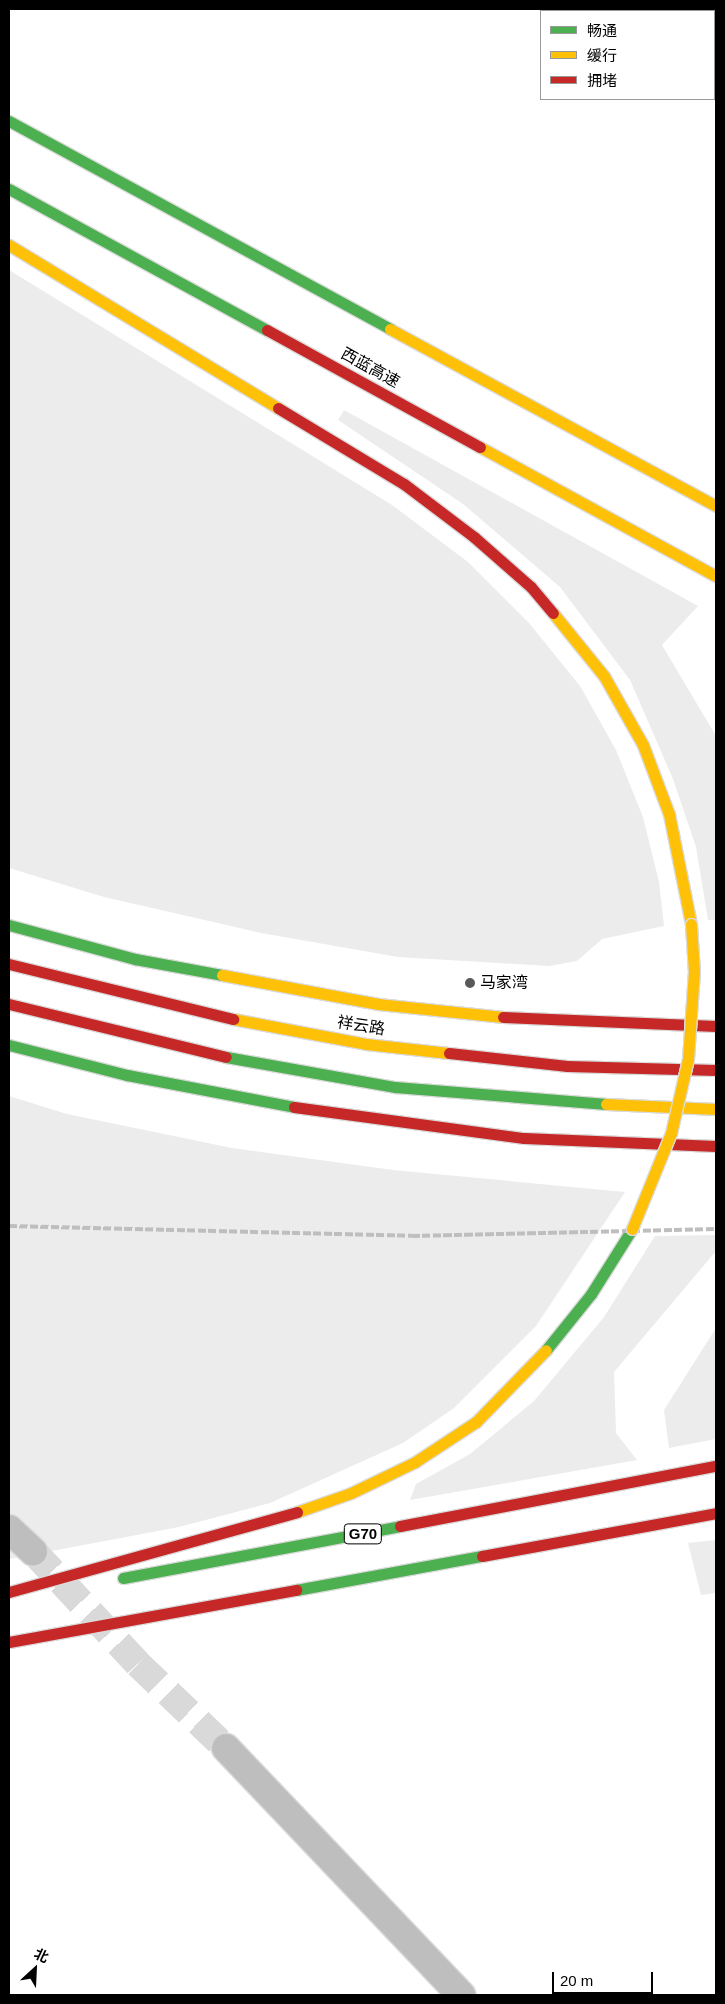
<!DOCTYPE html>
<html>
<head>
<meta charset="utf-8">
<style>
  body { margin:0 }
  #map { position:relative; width:725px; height:2004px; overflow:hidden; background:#fff; font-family:Helvetica,"Noto Sans SC",sans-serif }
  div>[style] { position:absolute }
  .green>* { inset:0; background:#ececec }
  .street-tunnel>* { height:28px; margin-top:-14px; transform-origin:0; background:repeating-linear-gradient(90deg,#d9d9d9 0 28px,transparent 0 42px) }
  .roads { filter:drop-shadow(1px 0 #dbdbdb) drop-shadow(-1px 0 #dbdbdb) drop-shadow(0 1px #dbdbdb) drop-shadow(0 -1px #dbdbdb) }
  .street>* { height:28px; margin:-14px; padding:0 14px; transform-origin:14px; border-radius:14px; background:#bebebe }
  .fast>* { height:11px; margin:-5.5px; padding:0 5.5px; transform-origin:5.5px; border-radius:5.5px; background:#4caf50 }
  .slow>* { height:11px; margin:-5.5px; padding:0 5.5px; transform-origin:5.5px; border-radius:5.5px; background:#ffc107 }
  .jam>* { height:11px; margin:-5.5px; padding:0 5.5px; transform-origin:5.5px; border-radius:5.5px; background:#c62828 }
  .rail>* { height:4px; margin-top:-2px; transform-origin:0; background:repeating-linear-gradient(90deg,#bebebe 0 8px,transparent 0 10.5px) }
  .bridges { filter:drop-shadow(1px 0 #dbdbdb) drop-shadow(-1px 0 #dbdbdb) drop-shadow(0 1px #dbdbdb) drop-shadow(0 -1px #dbdbdb) }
  .slow-bridge>* { height:11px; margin:-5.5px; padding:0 5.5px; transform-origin:5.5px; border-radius:5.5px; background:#ffc107 }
  .dots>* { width:14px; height:14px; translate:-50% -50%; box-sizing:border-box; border:2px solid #fff; border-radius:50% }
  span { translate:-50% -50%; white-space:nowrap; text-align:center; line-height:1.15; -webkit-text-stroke:4px #fff; paint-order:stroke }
  .shield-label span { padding:1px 4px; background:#fff; border:1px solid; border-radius:4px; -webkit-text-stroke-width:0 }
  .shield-label { font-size:15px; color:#000; font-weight:700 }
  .street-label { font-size:16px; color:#000 }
  .poi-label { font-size:16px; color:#000 }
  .left { translate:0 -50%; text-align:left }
  .frame { position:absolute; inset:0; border:10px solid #000; pointer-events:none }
  .legend { position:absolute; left:540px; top:10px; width:175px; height:90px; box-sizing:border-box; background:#fff; border:1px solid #999; margin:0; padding:6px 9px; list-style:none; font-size:15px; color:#000 }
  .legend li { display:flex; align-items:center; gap:10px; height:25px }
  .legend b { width:25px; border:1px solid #999 }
  .north { position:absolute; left:10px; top:1944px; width:50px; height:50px; -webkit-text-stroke:4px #fff; paint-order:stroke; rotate:25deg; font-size:14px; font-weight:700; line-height:20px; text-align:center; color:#000 }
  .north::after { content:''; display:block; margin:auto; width:18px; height:22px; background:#000; clip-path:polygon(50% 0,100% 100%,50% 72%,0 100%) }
  .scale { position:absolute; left:552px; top:1972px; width:101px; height:22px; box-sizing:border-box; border:2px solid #000; border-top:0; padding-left:6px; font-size:15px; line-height:18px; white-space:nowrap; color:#000; -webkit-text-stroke:4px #fff; paint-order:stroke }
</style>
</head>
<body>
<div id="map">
  <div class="green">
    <div style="clip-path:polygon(9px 270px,392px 505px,468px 562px,529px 623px,580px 686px,616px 750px,643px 817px,659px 882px,664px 926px,602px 939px,577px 961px,549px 966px,398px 957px,261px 933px,104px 897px,9px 868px)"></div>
    <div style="clip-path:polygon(344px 410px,698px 606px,662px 645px,716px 736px,716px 920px,708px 920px,696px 847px,673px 779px,630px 680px,560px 587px,463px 504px,338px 420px)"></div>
    <div style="clip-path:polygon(9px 1096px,67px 1114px,232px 1148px,393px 1170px,625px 1192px,536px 1326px,454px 1408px,403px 1443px,270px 1503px,179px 1527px,9px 1559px)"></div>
    <div style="clip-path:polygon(716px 1235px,716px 1251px,614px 1372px,616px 1433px,637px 1460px,410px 1500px,416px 1484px,470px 1454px,534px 1401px,604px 1317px,655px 1236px)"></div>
    <div style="clip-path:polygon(716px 1328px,716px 1439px,669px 1448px,664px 1410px)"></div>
    <div style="clip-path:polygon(716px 1540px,716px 1593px,701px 1595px,688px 1543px)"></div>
  </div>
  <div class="street-tunnel">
    <div style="left:33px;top:1551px;width:154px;rotate:47.1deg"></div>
    <div style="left:138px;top:1664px;width:122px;rotate:43.7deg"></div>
  </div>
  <div class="roads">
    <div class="street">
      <div style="left:9px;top:1529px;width:33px;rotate:43deg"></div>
      <div style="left:226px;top:1748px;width:341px;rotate:46.4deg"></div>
    </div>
    <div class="fast">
      <div style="left:9px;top:121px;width:434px;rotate:28.6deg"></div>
      <div style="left:9px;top:189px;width:294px;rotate:28.7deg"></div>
      <div style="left:9px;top:925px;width:131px;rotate:15.1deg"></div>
      <div style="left:135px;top:959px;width:88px;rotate:10.4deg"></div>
      <div style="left:9px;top:1045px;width:122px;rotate:14.3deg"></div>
      <div style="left:127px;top:1075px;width:170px;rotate:10.8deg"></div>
      <div style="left:226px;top:1057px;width:172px;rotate:10.1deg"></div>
      <div style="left:395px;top:1087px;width:212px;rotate:4.6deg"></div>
      <div style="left:546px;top:1350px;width:72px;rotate:-51.2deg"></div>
      <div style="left:591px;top:1294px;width:77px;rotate:-57.8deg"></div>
      <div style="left:123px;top:1578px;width:282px;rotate:-10.6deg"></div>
      <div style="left:296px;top:1590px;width:189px;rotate:-10.4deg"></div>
    </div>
    <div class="slow">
      <div style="left:9px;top:245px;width:315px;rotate:31.2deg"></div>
      <div style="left:390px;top:329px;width:371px;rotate:28.5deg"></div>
      <div style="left:480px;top:447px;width:269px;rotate:28.7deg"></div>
      <div style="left:553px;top:613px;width:81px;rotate:51deg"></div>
      <div style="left:604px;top:676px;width:79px;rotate:60.5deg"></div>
      <div style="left:643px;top:745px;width:74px;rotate:69.4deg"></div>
      <div style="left:669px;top:814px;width:112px;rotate:78.7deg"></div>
      <div style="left:222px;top:975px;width:159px;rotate:10.5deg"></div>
      <div style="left:378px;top:1004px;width:126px;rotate:5.9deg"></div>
      <div style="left:233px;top:1019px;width:135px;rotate:10.6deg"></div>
      <div style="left:366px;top:1044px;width:83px;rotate:6.2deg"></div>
      <div style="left:606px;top:1104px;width:110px;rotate:2.6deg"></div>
      <div style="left:297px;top:1512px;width:57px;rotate:-19.4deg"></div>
      <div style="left:351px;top:1493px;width:71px;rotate:-25.8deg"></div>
      <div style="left:415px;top:1462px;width:73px;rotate:-33.3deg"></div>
      <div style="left:476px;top:1422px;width:100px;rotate:-45.8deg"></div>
    </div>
    <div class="jam">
      <div style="left:267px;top:330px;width:243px;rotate:28.8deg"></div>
      <div style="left:278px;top:408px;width:147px;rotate:31.1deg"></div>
      <div style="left:404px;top:484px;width:88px;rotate:37.1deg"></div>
      <div style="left:474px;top:537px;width:76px;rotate:41.3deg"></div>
      <div style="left:531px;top:587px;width:34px;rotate:50deg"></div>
      <div style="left:9px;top:964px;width:231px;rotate:13.8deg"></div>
      <div style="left:9px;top:1004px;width:223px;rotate:13.7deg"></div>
      <div style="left:503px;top:1017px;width:213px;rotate:2.4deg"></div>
      <div style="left:449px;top:1053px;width:119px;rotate:6.3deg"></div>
      <div style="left:567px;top:1066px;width:149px;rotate:1.5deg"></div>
      <div style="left:294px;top:1107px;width:232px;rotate:7.7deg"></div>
      <div style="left:524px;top:1138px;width:192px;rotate:2.4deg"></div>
      <div style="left:400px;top:1526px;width:322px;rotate:-10.8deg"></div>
      <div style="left:482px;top:1556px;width:238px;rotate:-10.4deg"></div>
      <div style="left:9px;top:1592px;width:299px;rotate:-15.5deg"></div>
      <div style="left:9px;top:1642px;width:292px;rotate:-10.3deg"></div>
    </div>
  </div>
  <div class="rail">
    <div style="left:9px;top:1226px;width:403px;rotate:1.4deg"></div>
    <div style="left:412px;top:1236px;width:304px;rotate:-1.3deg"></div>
  </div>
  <div class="bridges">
    <div class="slow-bridge">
      <div style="left:632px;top:1229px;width:104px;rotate:-67.9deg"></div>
      <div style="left:671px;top:1133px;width:76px;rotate:-77.1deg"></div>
      <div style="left:688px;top:1059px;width:87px;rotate:-86.1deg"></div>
      <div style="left:694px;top:972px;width:48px;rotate:-93.6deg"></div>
    </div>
  </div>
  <div class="dots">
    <div style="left:470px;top:983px;background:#595959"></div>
  </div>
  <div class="shield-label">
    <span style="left:363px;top:1534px">G70</span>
  </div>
  <div class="street-label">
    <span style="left:370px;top:368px;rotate:29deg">西蓝高速</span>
    <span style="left:361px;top:1026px;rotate:9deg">祥云路</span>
  </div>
  <div class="poi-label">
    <span class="left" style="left:480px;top:983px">马家湾</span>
  </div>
  <div class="frame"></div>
  <ul class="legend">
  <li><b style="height:6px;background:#4caf50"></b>畅通</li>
  <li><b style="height:6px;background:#ffc107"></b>缓行</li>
  <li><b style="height:6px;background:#c62828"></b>拥堵</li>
  </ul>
  <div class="north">北</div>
  <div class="scale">20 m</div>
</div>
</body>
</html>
